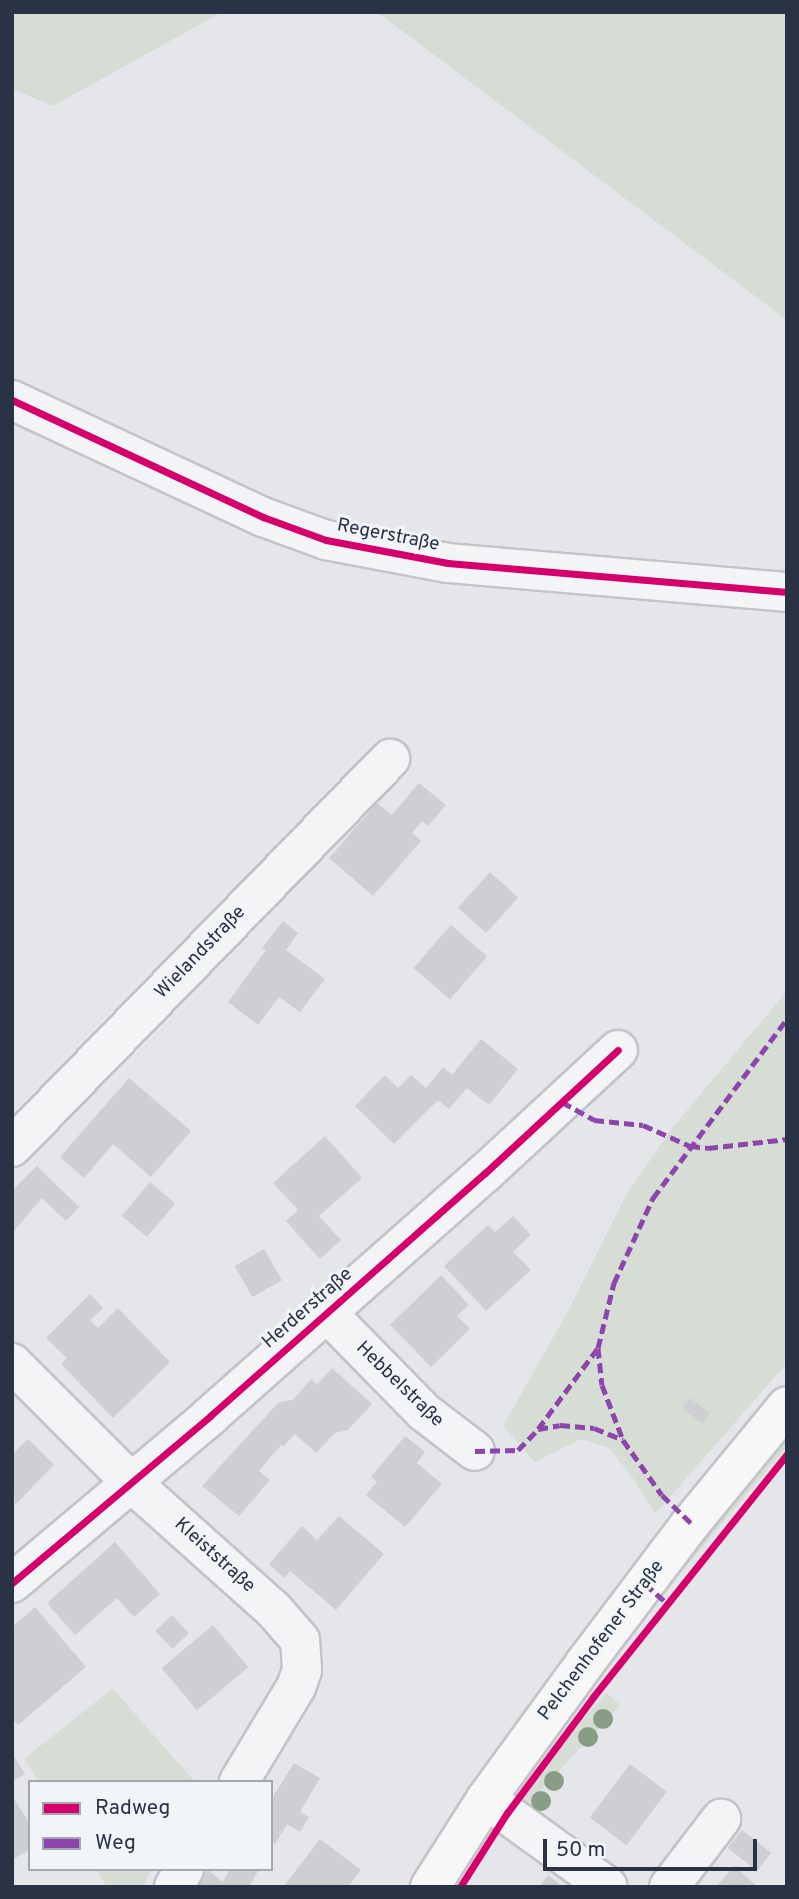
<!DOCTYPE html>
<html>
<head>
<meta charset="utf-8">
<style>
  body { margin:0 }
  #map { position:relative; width:799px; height:1899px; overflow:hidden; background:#e4e6e9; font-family:Overpass,sans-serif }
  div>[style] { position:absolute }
  .green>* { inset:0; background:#d5ddd4; transform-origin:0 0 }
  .building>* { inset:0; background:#cdcfd2; transform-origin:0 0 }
  .roads { filter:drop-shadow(2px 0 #c2c4c7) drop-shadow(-2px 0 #c2c4c7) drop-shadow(0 2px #c2c4c7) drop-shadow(0 -2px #c2c4c7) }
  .minor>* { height:38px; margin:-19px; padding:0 19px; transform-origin:19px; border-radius:19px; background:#f3f4f6 }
  .major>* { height:38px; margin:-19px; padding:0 19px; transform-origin:19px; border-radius:19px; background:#f7f7f7 }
  .quiet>* { height:5px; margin-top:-2.5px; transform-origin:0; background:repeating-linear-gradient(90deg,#8e44ad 0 10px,transparent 0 15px) }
  .cycleway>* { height:7px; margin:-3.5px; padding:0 3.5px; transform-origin:3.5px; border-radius:3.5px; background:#d6006c }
  .trees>* { width:20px; height:20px; margin:-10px; border-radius:50%; background:#899d86 }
  span { translate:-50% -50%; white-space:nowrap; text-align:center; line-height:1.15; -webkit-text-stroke:6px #f2f5f8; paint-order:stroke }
  .street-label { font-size:19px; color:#293345 }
  .frame { position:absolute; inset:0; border:14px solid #293345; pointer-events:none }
  .legend { position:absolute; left:28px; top:1780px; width:245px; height:91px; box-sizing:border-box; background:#f2f5f8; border:2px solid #a2a7b0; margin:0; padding:9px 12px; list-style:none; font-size:21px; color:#293345 }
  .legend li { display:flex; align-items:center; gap:14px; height:35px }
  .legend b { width:35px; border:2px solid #a2a7b0 }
  .scale { position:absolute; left:543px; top:1839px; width:214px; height:32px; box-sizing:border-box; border:4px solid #293345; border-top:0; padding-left:9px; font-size:21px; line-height:24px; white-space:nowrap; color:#293345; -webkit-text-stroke:5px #f2f5f8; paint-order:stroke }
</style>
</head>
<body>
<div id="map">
  <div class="green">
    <div style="clip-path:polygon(12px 12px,222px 12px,53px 106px,12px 89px)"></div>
    <div style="clip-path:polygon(377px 12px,787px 12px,787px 320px)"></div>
    <div style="clip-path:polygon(787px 991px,787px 1363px,655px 1514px,635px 1481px,609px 1448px,581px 1439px,535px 1462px,503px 1426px,567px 1313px,626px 1195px,673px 1127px)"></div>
    <div style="clip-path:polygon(787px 1428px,787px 1446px,669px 1587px,661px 1581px)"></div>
    <div style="clip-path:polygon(112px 1689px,113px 1689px,195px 1782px,39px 1782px,24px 1759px)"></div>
    <div style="left:607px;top:1693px;width:18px;height:141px;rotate:43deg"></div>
    <div style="clip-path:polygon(96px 1869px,153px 1869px,142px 1887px,107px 1887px)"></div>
  </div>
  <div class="building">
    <div style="clip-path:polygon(419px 783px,446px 805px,428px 826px,422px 821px,412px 833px,421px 841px,373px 896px,329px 858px,377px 803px,392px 815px)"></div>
    <div style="left:490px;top:872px;width:38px;height:48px;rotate:42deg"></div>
    <div style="clip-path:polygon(283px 921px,298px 933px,286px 950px,325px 979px,300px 1012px,279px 997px,258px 1025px,228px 1002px,266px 950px,262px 948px)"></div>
    <div style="left:451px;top:925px;width:48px;height:57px;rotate:41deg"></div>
    <div style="clip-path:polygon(481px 1039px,518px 1069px,489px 1105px,467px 1088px,449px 1109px,438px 1100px,394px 1144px,355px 1106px,385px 1075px,398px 1088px,411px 1075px,426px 1088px,443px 1067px,452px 1075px)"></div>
    <div style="clip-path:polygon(129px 1078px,191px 1131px,151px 1177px,113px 1144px,84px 1178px,60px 1157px)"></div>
    <div style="clip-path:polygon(325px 1136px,362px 1178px,319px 1216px,341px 1240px,320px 1259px,286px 1221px,298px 1210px,273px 1183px)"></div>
    <div style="clip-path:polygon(37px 1166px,79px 1207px,66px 1221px,42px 1198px,12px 1233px,12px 1191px)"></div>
    <div style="left:150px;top:1182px;width:33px;height:44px;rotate:40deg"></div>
    <div style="clip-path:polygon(513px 1216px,531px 1235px,513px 1252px,531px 1270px,486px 1311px,444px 1266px,488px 1225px,495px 1232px)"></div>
    <div style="left:264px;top:1249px;width:36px;height:34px;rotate:60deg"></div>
    <div style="clip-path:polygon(441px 1275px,469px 1305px,457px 1316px,470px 1329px,431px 1367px,390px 1325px)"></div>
    <div style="clip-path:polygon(90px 1294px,103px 1308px,90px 1320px,98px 1328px,118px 1308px,170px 1362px,113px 1418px,61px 1364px,67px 1358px,46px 1338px)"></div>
    <div style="clip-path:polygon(332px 1368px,372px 1404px,348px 1430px,335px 1433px,316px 1453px,295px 1434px,283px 1447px,281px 1445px,259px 1471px,270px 1480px,239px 1516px,202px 1486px,279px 1402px,293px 1400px,311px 1379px,317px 1385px)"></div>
    <div style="left:690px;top:1398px;width:25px;height:13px;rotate:37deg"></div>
    <div style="clip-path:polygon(405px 1436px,425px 1452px,417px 1463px,442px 1484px,405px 1527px,366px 1495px,377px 1482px,371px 1477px)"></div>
    <div style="clip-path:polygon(28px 1439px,54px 1465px,15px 1505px,12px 1455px)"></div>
    <div style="clip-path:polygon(339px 1516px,384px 1554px,336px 1610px,290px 1571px,284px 1578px,269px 1564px,302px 1526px,317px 1540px)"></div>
    <div style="clip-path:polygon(115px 1542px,160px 1594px,134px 1617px,117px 1598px,75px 1635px,47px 1603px)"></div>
    <div style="clip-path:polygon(35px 1607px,86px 1667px,18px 1725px,12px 1719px,12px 1627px)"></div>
    <div style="left:172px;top:1615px;width:25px;height:23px;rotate:47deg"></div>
    <div style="left:213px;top:1625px;width:55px;height:67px;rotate:50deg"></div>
    <div style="clip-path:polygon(14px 1756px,25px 1774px,12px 1781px,12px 1758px)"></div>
    <div style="clip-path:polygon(294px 1763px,320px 1778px,300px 1812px,309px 1817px,300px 1832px,287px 1824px,275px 1844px,271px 1841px,271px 1800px)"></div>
    <div style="left:630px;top:1764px;width:46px;height:67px;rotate:37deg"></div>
    <div style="clip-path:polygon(12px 1796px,30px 1824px,30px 1849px,12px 1860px)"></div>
    <div style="left:742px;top:1830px;width:37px;height:23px;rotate:38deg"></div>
    <div style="clip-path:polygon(320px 1839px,361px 1870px,348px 1887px,283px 1887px)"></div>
    <div style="clip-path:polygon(734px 1866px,758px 1887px,716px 1887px)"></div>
    <div style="clip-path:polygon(230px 1869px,259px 1869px,249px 1887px,194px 1887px,208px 1870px,223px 1882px)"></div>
    <div style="clip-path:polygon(548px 1875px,563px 1887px,539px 1887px)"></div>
  </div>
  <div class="roads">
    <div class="minor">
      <div style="left:12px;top:400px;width:277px;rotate:25deg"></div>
      <div style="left:263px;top:517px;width:67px;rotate:20.1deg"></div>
      <div style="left:326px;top:540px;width:124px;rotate:10.7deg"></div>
      <div style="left:448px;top:563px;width:340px;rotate:4.9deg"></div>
      <div style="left:12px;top:1147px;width:542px;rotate:-45.75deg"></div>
      <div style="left:327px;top:1313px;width:139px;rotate:45.6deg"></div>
      <div style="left:424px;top:1412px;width:64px;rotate:37.4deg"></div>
      <div style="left:12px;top:1363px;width:171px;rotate:45deg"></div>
      <div style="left:133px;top:1484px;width:188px;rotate:41.8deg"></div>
      <div style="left:273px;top:1609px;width:41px;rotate:48.9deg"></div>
      <div style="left:300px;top:1640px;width:30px;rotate:86deg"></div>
      <div style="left:302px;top:1670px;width:18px;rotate:109deg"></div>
      <div style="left:296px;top:1687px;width:111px;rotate:121deg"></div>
      <div style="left:12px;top:1583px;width:259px;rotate:-40.1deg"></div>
      <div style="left:210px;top:1416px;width:367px;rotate:-41.5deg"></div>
      <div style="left:485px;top:1173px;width:181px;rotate:-42.8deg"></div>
      <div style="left:486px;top:1799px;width:150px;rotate:35.8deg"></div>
      <div style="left:174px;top:1887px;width:21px;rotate:-61deg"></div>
      <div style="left:669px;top:1887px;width:86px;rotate:-52.6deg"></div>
    </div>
    <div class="major">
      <div style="left:430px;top:1887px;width:104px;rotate:-57.5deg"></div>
      <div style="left:486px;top:1799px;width:168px;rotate:-53.9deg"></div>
      <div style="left:585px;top:1663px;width:176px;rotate:-52.9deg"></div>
      <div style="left:691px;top:1523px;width:151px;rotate:-50.6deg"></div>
    </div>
  </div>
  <div class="quiet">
    <div style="left:562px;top:1102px;width:37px;rotate:29deg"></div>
    <div style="left:594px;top:1120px;width:49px;rotate:5.8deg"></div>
    <div style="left:643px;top:1125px;width:51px;rotate:24.1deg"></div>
    <div style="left:690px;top:1146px;width:18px;rotate:6deg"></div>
    <div style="left:708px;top:1148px;width:80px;rotate:-6.5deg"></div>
    <div style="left:598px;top:1348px;width:37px;rotate:84deg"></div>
    <div style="left:602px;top:1385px;width:59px;rotate:69.1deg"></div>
    <div style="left:623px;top:1440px;width:67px;rotate:54.7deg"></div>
    <div style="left:662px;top:1495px;width:40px;rotate:44deg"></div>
    <div style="left:538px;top:1429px;width:101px;rotate:-53.5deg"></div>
    <div style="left:598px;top:1348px;width:67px;rotate:-76.2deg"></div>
    <div style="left:614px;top:1283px;width:94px;rotate:-65.4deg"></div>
    <div style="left:653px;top:1198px;width:224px;rotate:-53.2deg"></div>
    <div style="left:475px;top:1451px;width:43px;rotate:-1.3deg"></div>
    <div style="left:518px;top:1450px;width:29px;rotate:-46deg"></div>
    <div style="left:538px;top:1429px;width:22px;rotate:-10deg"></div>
    <div style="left:560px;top:1425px;width:34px;rotate:5deg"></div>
    <div style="left:594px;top:1428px;width:31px;rotate:22deg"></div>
    <div style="left:645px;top:1584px;width:28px;rotate:41deg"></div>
  </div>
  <div class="cycleway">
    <div style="left:12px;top:400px;width:277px;rotate:25deg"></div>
    <div style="left:263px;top:517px;width:67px;rotate:20.1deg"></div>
    <div style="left:326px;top:540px;width:124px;rotate:10.7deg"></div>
    <div style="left:448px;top:563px;width:340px;rotate:4.9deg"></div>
    <div style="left:12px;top:1583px;width:259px;rotate:-40.1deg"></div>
    <div style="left:210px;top:1416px;width:367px;rotate:-41.5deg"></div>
    <div style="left:485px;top:1173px;width:181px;rotate:-42.8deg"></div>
    <div style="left:460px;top:1887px;width:88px;rotate:-57.6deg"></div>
    <div style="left:507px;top:1813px;width:144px;rotate:-53.4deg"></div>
    <div style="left:593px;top:1697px;width:311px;rotate:-51.4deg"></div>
  </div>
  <div class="trees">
    <div style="left:603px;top:1719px"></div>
    <div style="left:588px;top:1737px"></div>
    <div style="left:554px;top:1781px"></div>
    <div style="left:541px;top:1801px"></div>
  </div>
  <div class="street-label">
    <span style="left:388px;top:536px;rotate:11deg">Regerstraße</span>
    <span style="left:201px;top:953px;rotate:-46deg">Wielandstraße</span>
    <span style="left:308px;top:1309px;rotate:-41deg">Herderstraße</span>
    <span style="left:399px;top:1385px;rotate:44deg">Hebbelstraße</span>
    <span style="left:214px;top:1556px;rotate:42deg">Kleiststraße</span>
    <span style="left:602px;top:1641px;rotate:-53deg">Pelchenhofener Straße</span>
  </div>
  <div class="frame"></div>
  <ul class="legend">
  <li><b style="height:9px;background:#d6006c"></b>Radweg</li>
  <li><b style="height:9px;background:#8e44ad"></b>Weg</li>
  </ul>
  <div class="scale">50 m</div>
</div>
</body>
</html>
